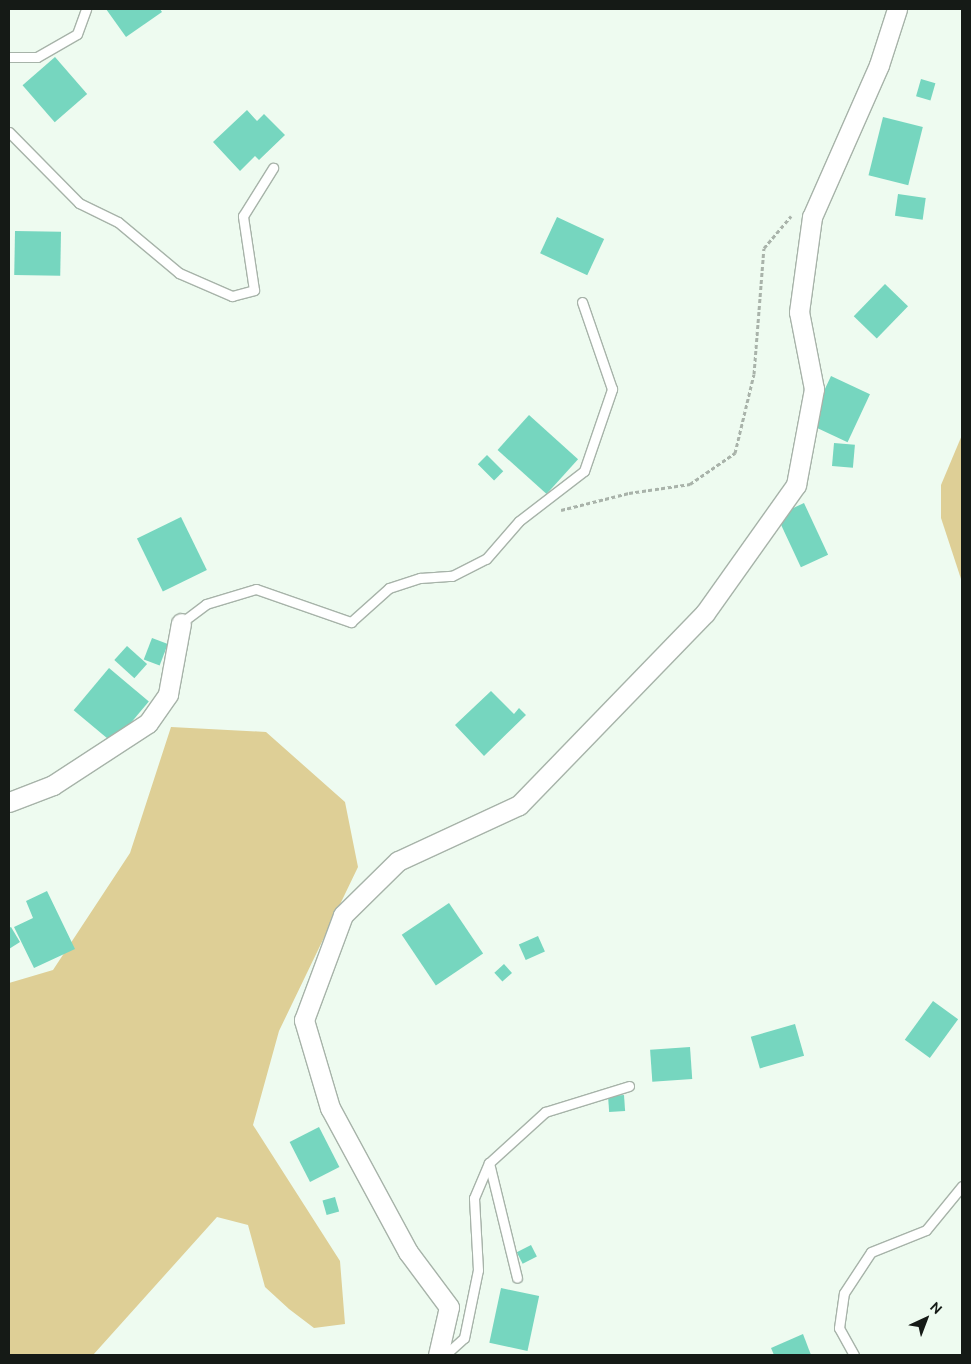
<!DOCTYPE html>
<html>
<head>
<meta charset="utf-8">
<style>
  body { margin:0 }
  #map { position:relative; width:971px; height:1364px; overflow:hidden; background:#eefbf0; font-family:Ubuntu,sans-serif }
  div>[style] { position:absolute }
  .green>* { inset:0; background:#decf96 }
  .building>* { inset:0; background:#76d6bf; transform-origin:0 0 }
  .path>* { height:3px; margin-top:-1.5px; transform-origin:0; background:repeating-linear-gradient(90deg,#a9b3aa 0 4px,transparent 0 6.5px) }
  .roads { filter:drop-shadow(1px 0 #a7b3a9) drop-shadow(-1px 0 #a7b3a9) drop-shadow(0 1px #a7b3a9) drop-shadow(0 -1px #a7b3a9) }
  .service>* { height:9px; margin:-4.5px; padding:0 4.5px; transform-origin:4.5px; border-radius:4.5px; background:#fff }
  .minor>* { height:19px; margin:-9.5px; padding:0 9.5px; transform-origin:9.5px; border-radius:9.5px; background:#fff }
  span { translate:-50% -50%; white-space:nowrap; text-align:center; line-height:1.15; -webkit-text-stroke:4px #eefbf0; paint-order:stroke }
  .frame { position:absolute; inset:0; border:10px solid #151a16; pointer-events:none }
  .north { position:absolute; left:901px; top:1294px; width:50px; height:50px; -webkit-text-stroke:4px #eefbf0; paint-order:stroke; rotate:43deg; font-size:14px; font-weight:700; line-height:20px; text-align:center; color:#151a16 }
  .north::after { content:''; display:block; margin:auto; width:18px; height:22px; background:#151a16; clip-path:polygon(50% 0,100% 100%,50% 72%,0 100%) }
</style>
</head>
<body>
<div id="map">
  <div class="green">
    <div style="clip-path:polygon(962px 435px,962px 582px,941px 518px,941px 485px)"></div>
    <div style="clip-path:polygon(171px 727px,266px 732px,345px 802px,358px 867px,279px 1031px,253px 1125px,340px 1261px,345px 1324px,314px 1328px,289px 1309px,265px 1287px,248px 1225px,217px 1217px,93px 1355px,9px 1355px,9px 983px,53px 970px,130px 853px)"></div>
  </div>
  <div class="building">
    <div style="clip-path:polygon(106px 9px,160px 9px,162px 12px,126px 37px)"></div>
    <div style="left:55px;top:57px;width:49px;height:43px;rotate:49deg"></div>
    <div style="left:921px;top:79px;width:15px;height:18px;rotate:16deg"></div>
    <div style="clip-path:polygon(247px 110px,257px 121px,264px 114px,285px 135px,259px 160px,255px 156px,240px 171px,213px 142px)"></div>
    <div style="left:883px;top:117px;width:41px;height:60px;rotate:14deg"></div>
    <div style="left:898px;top:194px;width:28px;height:22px;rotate:8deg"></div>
    <div style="left:557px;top:217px;width:52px;height:40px;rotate:25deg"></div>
    <div style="left:15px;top:231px;width:46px;height:44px;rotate:1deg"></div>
    <div style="left:885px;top:284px;width:32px;height:45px;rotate:44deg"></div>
    <div style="left:831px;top:376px;width:43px;height:53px;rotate:25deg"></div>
    <div style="left:529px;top:415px;width:66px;height:47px;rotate:42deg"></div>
    <div style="left:834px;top:443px;width:21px;height:23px;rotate:5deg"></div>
    <div style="left:487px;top:455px;width:23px;height:13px;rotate:45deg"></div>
    <div style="left:804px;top:503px;width:57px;height:30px;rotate:65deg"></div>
    <div style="left:181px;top:517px;width:59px;height:49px;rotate:64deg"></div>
    <div style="left:152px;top:638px;width:17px;height:23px;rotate:21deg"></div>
    <div style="left:127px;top:646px;width:27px;height:19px;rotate:42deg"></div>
    <div style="left:109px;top:668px;width:52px;height:55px;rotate:40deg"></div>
    <div style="clip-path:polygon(491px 691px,514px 714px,519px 708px,526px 715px,484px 756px,455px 725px)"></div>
    <div style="clip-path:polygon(47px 891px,75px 949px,34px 968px,14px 927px,33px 918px,26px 901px)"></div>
    <div style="left:449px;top:903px;width:61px;height:57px;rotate:56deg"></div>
    <div style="clip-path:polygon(11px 927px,20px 942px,9px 949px,9px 928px)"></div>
    <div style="left:538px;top:936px;width:17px;height:21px;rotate:66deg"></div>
    <div style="left:504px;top:964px;width:12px;height:13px;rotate:48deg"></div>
    <div style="left:933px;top:1001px;width:31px;height:48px;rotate:36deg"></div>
    <div style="left:795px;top:1024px;width:33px;height:46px;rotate:74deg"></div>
    <div style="left:690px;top:1047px;width:32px;height:40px;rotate:86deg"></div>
    <div style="left:624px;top:1095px;width:16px;height:16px;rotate:86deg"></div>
    <div style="left:319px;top:1127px;width:45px;height:33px;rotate:63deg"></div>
    <div style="left:335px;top:1197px;width:15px;height:13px;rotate:74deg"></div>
    <div style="left:531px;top:1245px;width:13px;height:16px;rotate:63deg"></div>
    <div style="left:501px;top:1288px;width:39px;height:56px;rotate:12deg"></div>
    <div style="clip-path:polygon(803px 1334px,811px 1355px,774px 1355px,771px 1348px)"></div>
  </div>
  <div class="path">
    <div style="left:561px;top:510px;width:70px;rotate:-14deg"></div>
    <div style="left:629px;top:493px;width:62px;rotate:-8.4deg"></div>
    <div style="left:690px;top:484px;width:55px;rotate:-34.6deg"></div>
    <div style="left:735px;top:453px;width:81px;rotate:-76.5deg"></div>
    <div style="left:754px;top:374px;width:126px;rotate:-85.5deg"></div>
    <div style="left:764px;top:248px;width:42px;rotate:-49.8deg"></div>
  </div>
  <div class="roads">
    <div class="service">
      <div style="left:9px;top:57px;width:28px"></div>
      <div style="left:37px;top:57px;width:46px;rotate:-29.9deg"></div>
      <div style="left:77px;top:34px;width:27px;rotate:-70deg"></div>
      <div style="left:9px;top:132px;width:100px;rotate:45.4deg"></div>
      <div style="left:79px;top:203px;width:43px;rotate:26deg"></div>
      <div style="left:118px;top:222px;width:80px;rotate:39.9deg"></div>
      <div style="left:179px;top:273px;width:58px;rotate:23.5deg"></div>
      <div style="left:232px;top:296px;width:23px;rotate:-15deg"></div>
      <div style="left:254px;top:290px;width:75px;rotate:-98.5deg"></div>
      <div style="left:243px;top:216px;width:57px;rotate:-58deg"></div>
      <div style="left:181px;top:623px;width:31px;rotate:-37deg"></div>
      <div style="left:206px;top:604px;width:52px;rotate:-16.7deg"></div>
      <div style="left:256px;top:589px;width:101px;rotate:19.2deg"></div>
      <div style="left:351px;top:622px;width:51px;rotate:-41.8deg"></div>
      <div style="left:389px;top:588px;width:33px;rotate:-18deg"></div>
      <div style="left:420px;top:578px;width:32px;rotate:-4deg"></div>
      <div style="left:452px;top:576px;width:38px;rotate:-27deg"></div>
      <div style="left:486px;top:559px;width:50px;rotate:-49deg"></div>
      <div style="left:519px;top:521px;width:82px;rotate:-37.6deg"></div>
      <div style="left:584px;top:471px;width:87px;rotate:-71.1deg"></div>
      <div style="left:612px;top:389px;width:92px;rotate:-109deg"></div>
      <div style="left:489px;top:1163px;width:118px;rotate:76.3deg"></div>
      <div style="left:445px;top:1355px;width:25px;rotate:-42deg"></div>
      <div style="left:464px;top:1338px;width:69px;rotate:-78.4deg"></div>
      <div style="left:478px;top:1270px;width:72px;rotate:-93.2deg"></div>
      <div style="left:474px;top:1198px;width:38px;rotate:-67deg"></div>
      <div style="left:489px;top:1163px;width:76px;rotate:-42.3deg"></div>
      <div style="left:545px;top:1112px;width:88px;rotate:-17.2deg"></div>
      <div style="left:854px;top:1355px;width:31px;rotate:-119deg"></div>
      <div style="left:839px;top:1328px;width:35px;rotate:-82deg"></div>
      <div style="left:844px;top:1293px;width:49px;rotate:-56.6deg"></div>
      <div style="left:871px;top:1252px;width:59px;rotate:-21.8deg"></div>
      <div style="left:926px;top:1230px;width:57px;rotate:-50.7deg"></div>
    </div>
    <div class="minor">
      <div style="left:9px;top:802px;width:47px;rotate:-21.1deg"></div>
      <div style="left:53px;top:785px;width:113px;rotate:-33.1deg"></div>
      <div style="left:148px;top:723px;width:35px;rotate:-55deg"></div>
      <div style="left:168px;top:694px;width:72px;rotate:-79.6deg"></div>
      <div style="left:438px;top:1355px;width:49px;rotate:-77.1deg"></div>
      <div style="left:449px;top:1307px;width:69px;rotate:-126.7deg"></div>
      <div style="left:408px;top:1252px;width:164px;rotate:-118.4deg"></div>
      <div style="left:330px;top:1108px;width:92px;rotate:-106.5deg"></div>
      <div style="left:304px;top:1020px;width:112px;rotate:-69.6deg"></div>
      <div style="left:343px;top:915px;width:77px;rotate:-44.5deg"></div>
      <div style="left:398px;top:861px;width:133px;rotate:-24.8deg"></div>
      <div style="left:519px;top:805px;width:267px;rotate:-45.9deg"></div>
      <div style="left:705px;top:613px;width:157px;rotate:-54.6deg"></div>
      <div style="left:796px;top:485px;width:98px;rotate:-79.4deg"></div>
      <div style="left:814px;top:389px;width:78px;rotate:-101deg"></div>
      <div style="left:799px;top:312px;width:96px;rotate:-82.2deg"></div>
      <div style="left:812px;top:217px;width:166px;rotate:-66.2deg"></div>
      <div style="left:879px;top:65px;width:59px;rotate:-72.2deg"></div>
    </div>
  </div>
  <div class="frame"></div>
  <div class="north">N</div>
</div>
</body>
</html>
